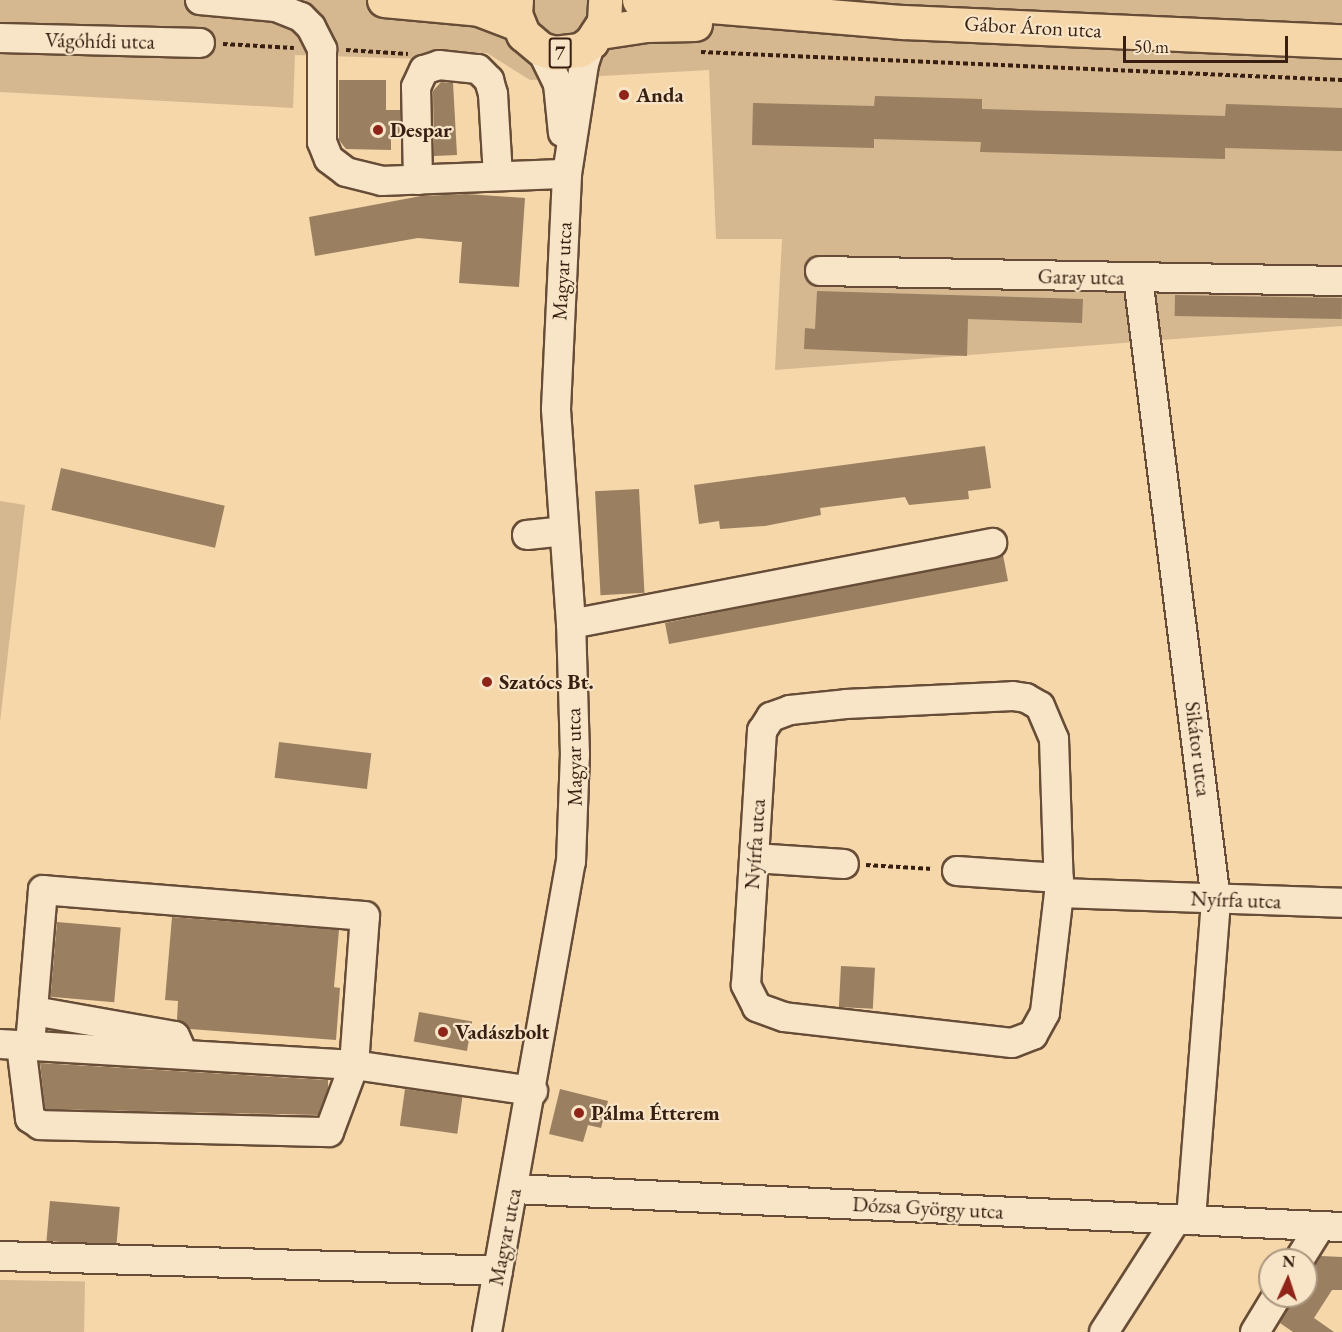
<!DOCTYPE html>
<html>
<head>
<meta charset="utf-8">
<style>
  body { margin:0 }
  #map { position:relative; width:1342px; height:1332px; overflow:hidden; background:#f5d7aa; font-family:"EB Garamond",serif }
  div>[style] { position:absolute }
  .green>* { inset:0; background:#d5b890; transform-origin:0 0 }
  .building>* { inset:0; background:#9a7f61; transform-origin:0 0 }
  .path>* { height:4px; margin-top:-2px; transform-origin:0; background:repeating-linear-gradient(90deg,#381f11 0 4.5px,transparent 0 7.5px) }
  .roads { filter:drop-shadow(2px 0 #674d37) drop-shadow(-2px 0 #674d37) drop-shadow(0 2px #674d37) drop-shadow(0 -2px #674d37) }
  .minor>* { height:28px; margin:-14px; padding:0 14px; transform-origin:14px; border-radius:14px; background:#f8e5c8 }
  .major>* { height:33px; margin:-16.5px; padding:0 16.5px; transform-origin:16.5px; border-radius:16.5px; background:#f5d7aa }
  .dots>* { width:16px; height:16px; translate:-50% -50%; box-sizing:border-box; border:3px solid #f8e5c8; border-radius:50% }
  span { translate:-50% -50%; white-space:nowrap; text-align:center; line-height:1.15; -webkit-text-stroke:4.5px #f8e5c8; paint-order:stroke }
  .shield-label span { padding:2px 4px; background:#f8e5c8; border:2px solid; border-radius:4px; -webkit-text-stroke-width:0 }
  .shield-label { font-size:20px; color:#381f11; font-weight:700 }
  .street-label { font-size:21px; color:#381f11 }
  .poi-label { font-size:21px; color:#381f11; font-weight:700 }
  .left { translate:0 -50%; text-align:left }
  .north { position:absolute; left:1258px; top:1248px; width:60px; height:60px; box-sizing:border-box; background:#f8e5c8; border:2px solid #ab967f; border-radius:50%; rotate:3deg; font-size:16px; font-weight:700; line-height:24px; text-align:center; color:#381f11 }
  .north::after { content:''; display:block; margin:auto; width:21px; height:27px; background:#8f2418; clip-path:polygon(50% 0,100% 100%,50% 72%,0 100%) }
  .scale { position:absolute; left:1123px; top:36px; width:165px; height:27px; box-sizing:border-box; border:3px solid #381f11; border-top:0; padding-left:8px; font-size:18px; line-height:21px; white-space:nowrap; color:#381f11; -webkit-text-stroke:4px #f8e5c8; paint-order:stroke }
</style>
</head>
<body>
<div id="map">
  <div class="green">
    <div style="clip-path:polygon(0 0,1342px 0,1342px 326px,775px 370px,782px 239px,716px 239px,709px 70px,530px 80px,487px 53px,455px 52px,424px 59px,295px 55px,293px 108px,0 92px)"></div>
    <div style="clip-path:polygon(0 501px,25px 505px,0 722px)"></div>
    <div style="left:0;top:1280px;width:85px;height:52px;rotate:1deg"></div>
  </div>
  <div class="building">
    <div style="clip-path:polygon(339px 80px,386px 80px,386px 110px,400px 110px,401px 135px,391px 135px,391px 150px,346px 149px,339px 140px)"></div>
    <div style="clip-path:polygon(441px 82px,453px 83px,457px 155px,434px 156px,433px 91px)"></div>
    <div style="clip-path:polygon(875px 96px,982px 99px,982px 109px,1225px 116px,1226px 104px,1342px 108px,1342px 151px,1225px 148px,1225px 159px,980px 152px,981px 142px,874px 139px,874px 148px,752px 145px,753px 103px,874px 106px)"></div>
    <div style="clip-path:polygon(466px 194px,525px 198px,519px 287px,459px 283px,462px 242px,418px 238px,315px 256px,309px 217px,421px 196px)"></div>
    <div style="clip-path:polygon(817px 291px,1083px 299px,1082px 323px,968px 319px,967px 356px,804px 349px,805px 328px,815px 329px)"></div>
    <div style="left:1175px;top:295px;width:167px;height:21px;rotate:1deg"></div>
    <div style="clip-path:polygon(985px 446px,991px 488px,968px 491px,969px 499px,909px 505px,905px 497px,820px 508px,821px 515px,765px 526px,720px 529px,719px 521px,699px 524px,694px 485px)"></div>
    <div style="left:61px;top:468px;width:168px;height:43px;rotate:13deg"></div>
    <div style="left:639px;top:489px;width:104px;height:44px;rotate:87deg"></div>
    <div style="clip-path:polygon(1003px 555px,1008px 581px,669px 644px,665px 623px)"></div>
    <div style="left:279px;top:742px;width:93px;height:36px;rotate:7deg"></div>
    <div style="clip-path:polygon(172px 917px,339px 930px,334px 987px,340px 988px,336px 1040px,190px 1029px,177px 1020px,178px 1001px,165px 1000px)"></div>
    <div style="left:57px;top:922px;width:64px;height:75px;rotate:5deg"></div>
    <div style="left:841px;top:966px;width:34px;height:41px;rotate:3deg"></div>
    <div style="left:419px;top:1012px;width:54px;height:30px;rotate:10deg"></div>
    <div style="clip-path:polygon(40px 1063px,328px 1080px,328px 1089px,318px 1115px,45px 1109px)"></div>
    <div style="left:405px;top:1089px;width:58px;height:37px;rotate:8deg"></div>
    <div style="clip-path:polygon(560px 1089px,608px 1101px,601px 1128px,588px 1125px,583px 1142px,549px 1134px)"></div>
    <div style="left:50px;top:1201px;width:70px;height:40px;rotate:5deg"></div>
    <div style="clip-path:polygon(1321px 1256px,1342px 1257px,1342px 1290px,1332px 1290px,1314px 1318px,1334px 1332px,1293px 1332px,1280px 1323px,1293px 1296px,1306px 1296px,1306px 1275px)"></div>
  </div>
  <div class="path">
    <div style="left:223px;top:44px;width:71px;rotate:3.2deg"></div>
    <div style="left:346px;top:50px;width:62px;rotate:3.7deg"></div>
    <div style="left:701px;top:52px;width:642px;rotate:2.5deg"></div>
    <div style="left:866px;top:865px;width:67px;rotate:3.4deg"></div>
  </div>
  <div class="roads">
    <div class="minor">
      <div style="left:200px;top:0;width:76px;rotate:5.3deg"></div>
      <div style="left:276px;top:7px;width:27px;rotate:22deg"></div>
      <div style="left:301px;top:17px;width:14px;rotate:45deg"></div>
      <div style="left:311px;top:27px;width:25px;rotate:63deg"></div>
      <div style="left:322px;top:49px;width:93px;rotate:90deg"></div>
      <div style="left:322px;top:142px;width:18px;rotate:68deg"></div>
      <div style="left:329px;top:159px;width:21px;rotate:37deg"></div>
      <div style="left:346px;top:172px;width:37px;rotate:14deg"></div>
      <div style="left:382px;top:181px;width:185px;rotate:-2.2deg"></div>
      <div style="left:0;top:38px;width:200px;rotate:1.4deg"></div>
      <div style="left:541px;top:49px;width:39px;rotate:64deg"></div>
      <div style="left:558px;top:84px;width:49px;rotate:84.2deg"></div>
      <div style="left:418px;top:180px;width:93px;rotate:-91.2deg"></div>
      <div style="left:416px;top:87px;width:19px;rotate:-65deg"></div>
      <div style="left:424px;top:70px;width:16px;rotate:-18deg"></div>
      <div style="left:439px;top:65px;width:39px;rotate:6deg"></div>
      <div style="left:478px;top:69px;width:16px;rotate:45deg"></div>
      <div style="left:489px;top:80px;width:15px;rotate:74deg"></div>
      <div style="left:493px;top:94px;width:82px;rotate:86.5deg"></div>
      <div style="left:820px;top:271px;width:522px;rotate:1.1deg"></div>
      <div style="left:1138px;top:278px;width:628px;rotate:82.86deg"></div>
      <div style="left:1216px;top:901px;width:320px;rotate:94.5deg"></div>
      <div style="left:527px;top:535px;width:36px;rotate:-6deg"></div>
      <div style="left:571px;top:624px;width:429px;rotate:-10.9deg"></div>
      <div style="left:1013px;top:696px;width:13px;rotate:9deg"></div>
      <div style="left:1026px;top:698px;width:16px;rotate:30deg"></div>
      <div style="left:1040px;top:706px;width:36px;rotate:67deg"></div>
      <div style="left:1054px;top:739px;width:154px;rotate:88.1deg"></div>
      <div style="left:1059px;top:893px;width:121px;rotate:96.7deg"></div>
      <div style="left:1045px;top:1013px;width:25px;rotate:119deg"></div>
      <div style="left:1033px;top:1035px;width:22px;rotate:159deg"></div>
      <div style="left:1012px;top:1043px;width:229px;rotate:-173.5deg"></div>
      <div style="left:784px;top:1017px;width:29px;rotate:-160deg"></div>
      <div style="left:757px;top:1007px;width:25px;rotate:-117deg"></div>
      <div style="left:746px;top:985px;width:255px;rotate:-86.4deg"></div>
      <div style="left:762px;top:731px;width:17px;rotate:-57deg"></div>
      <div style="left:771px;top:717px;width:20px;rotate:-20deg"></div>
      <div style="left:790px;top:710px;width:56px;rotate:-6.1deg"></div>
      <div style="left:846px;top:704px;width:167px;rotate:-2.7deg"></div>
      <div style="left:754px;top:858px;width:90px;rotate:3.8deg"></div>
      <div style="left:957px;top:871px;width:102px;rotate:3.9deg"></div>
      <div style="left:1059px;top:893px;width:283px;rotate:2deg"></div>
      <div style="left:34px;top:1011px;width:143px;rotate:10.1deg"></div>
      <div style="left:175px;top:1036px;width:17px;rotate:66deg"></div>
      <div style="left:0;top:1044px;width:355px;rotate:3.4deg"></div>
      <div style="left:354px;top:1065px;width:181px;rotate:8.3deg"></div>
      <div style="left:21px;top:1045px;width:74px;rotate:83deg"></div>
      <div style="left:30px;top:1118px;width:12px;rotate:35deg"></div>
      <div style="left:40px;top:1125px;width:289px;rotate:1.4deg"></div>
      <div style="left:329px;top:1132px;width:72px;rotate:-69.5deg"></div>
      <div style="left:354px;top:1065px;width:149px;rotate:-85.8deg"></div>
      <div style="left:365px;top:916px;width:323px;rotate:-175.4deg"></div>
      <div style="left:43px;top:890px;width:157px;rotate:94.8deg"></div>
      <div style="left:514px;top:1189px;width:829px;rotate:2.63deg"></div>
      <div style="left:0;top:1256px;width:498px;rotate:1.7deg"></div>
      <div style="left:1299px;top:1260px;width:40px;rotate:-58deg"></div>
      <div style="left:487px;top:1332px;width:477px;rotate:-79.9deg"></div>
      <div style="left:571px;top:862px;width:107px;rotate:-87.9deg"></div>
      <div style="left:575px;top:755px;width:131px;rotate:-91.7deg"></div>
      <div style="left:571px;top:624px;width:216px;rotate:-94deg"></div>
      <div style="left:556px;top:409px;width:235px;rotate:-87.3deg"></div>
      <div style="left:567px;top:174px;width:111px;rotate:-81.2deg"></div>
      <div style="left:584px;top:64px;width:23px;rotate:-72deg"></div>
      <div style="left:1104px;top:1332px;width:133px;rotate:-57.3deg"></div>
      <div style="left:1255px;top:1332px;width:42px;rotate:-58.6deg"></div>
    </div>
    <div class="major">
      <div style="left:384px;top:0;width:95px;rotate:5.4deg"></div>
      <div style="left:479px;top:9px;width:42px;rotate:21deg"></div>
      <div style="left:516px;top:0;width:14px;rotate:94deg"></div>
      <div style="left:515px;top:14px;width:22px;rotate:68deg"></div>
      <div style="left:523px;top:34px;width:23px;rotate:40deg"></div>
      <div style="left:541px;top:49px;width:14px;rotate:17deg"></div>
      <div style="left:554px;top:53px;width:26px;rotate:-7deg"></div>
      <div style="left:580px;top:50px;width:14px;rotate:-36deg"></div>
      <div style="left:591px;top:42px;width:24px;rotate:-57deg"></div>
      <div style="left:604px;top:22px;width:22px;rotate:-87deg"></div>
      <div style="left:639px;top:0;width:265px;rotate:4.8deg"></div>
      <div style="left:903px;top:22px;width:439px;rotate:2.5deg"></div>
      <div style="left:600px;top:32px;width:47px;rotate:-8.7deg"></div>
      <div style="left:646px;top:25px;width:49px;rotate:-1.2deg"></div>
    </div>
  </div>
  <div class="dots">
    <div style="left:624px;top:95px;background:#8f2418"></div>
    <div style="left:378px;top:130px;background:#8f2418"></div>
    <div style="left:487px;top:682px;background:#8f2418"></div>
    <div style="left:443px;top:1032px;background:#8f2418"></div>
    <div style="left:579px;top:1113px;background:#8f2418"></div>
  </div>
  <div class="shield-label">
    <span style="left:560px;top:53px">7</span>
  </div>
  <div class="street-label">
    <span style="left:1033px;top:27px;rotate:3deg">Gábor Áron utca</span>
    <span style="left:100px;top:41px;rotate:1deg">Vágóhídi utca</span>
    <span style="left:562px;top:271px;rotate:-87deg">Magyar utca</span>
    <span style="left:1081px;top:277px;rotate:1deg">Garay utca</span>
    <span style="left:1198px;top:749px;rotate:83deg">Sikátor utca</span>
    <span style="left:574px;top:757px;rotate:-91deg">Magyar utca</span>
    <span style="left:755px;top:844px;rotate:-86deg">Nyírfa utca</span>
    <span style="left:1236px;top:900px;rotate:2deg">Nyírfa utca</span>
    <span style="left:928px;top:1208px;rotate:3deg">Dózsa György utca</span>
    <span style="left:505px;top:1237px;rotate:-79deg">Magyar utca</span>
  </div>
  <div class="poi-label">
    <span class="left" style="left:636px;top:95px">Anda</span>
    <span class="left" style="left:390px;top:130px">Despar</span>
    <span class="left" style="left:499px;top:682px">Szatócs Bt.</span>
    <span class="left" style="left:455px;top:1032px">Vadászbolt</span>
    <span class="left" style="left:591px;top:1113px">Pálma Étterem</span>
  </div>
  <div class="north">N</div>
  <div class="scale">50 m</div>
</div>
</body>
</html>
